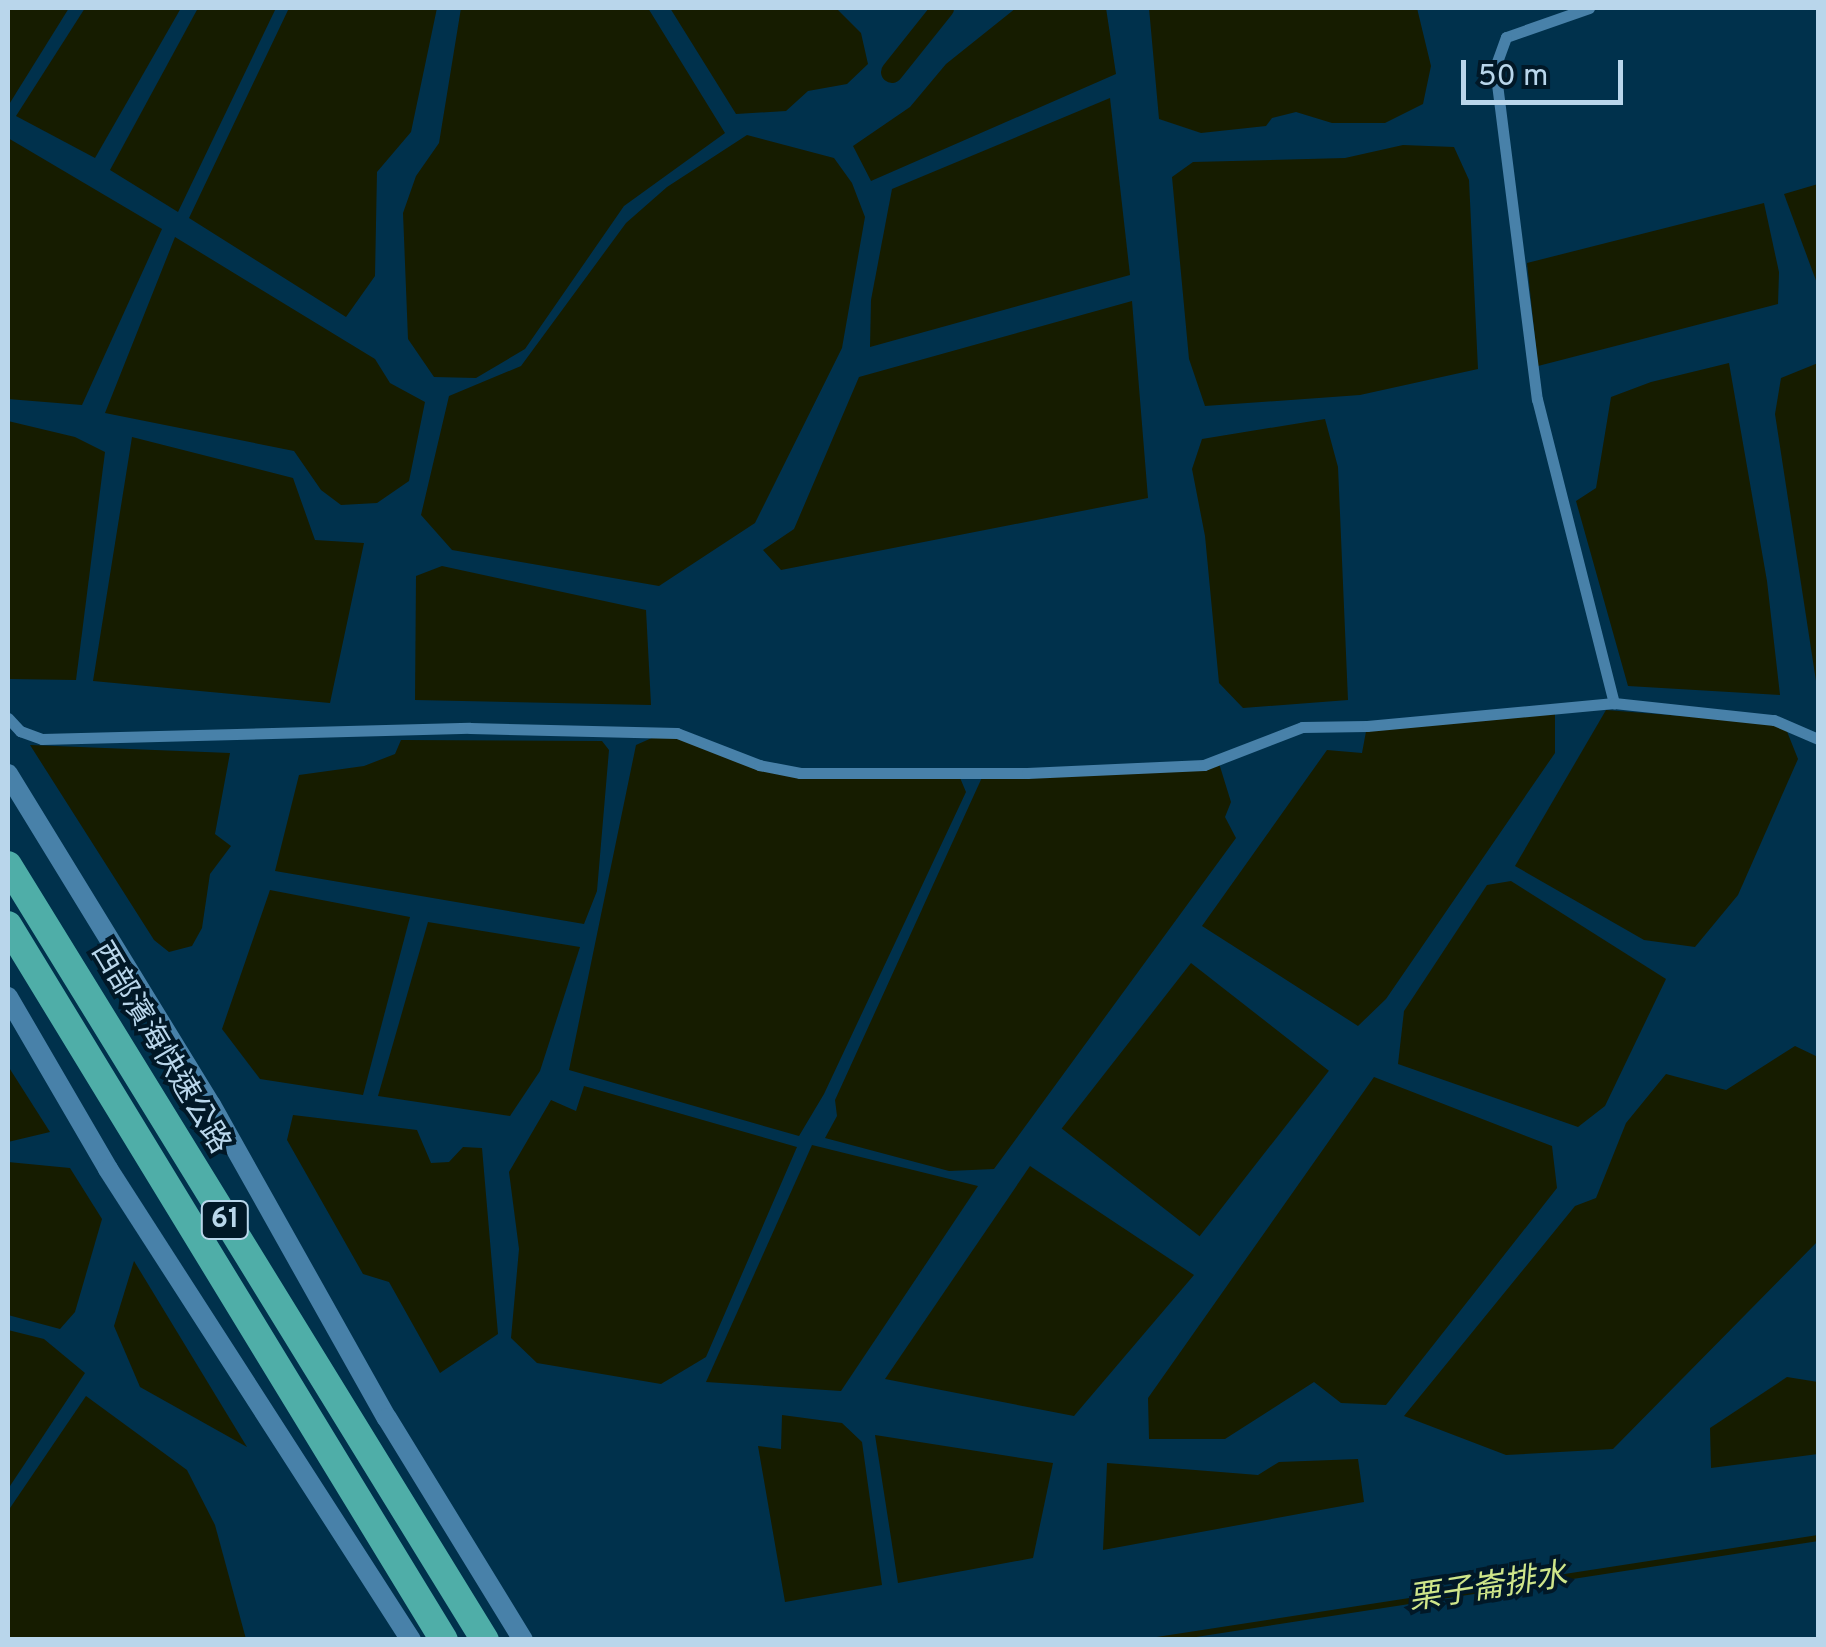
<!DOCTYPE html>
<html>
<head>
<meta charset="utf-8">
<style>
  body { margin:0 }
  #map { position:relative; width:1826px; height:1647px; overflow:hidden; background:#00314c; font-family:Overpass,"Noto Sans TC",sans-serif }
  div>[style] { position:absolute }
  .water>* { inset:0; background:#161c00; transform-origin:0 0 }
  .stream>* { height:6px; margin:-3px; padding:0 3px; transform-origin:3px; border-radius:3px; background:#161c00 }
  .canal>* { height:22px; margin:-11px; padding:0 11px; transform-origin:11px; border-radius:11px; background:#161c00 }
  .service>* { height:11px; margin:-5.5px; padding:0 5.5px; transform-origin:5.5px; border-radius:5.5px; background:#4881a9 }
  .tertiary>* { height:20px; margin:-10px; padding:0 10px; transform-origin:10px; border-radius:10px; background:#4881a9 }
  .trunk>* { height:28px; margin:-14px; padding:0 14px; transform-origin:14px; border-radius:14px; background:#4faea8 }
  span { translate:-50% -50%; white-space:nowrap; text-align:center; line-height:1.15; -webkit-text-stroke:8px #011827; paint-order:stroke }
  .shield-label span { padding:2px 8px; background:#011827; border:2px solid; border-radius:8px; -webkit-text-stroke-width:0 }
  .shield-label { font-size:28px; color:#b9d6eb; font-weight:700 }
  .street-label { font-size:30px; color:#b9d6eb }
  .water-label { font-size:32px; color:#cfe68a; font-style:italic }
  .frame { position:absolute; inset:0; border:10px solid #b9d6eb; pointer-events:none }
  .scale { position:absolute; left:1461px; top:60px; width:162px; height:45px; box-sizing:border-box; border:5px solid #b9d6eb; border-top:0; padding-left:12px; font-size:30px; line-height:35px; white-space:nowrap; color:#b9d6eb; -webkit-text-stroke:8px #011827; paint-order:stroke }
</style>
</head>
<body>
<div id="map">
  <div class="water">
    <div style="clip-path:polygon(8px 8px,69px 8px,8px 106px)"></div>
    <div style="clip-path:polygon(85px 8px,181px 8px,95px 158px,16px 116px)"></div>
    <div style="clip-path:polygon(198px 8px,276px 8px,178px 212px,110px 170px)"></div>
    <div style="clip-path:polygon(289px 8px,437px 8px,411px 132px,377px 172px,375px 276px,346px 317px,189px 218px)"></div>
    <div style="clip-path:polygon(461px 8px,648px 8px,725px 133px,624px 206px,525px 349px,476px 378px,434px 377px,408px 339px,403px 213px,416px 176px,439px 143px)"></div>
    <div style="clip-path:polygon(670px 8px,836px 8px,861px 33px,868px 64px,847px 84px,808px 91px,786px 111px,736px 114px)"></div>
    <div style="clip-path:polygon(1016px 8px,1106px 8px,1116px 74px,871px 181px,853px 146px,910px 107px,946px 64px)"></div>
    <div style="clip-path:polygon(1149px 8px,1417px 8px,1431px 66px,1423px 104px,1385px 123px,1332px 123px,1296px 112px,1272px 118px,1266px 126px,1201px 133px,1159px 119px)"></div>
    <div style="clip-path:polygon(1110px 98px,1130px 275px,870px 347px,871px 300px,892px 189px)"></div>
    <div style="clip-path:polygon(747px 135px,834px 158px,852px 183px,865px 217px,842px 348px,755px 523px,659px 586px,452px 550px,421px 515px,449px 396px,521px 366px,626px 223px,667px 187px)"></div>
    <div style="clip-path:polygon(8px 138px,162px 229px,82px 405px,8px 399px)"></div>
    <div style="clip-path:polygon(1403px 145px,1454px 147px,1469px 180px,1478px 369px,1360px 395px,1205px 406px,1189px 359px,1172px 177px,1193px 162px,1345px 158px)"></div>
    <div style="clip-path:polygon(1818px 184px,1818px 286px,1784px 194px)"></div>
    <div style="clip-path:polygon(1764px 203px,1779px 272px,1778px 304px,1538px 366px,1527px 263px)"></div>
    <div style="clip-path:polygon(175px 237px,375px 359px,390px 383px,425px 402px,409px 481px,377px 503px,341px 505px,321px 490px,294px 451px,105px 413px)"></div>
    <div style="clip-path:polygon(1132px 301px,1148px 498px,781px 570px,763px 550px,794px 529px,859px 377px)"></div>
    <div style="clip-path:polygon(1729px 363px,1767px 581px,1780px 695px,1628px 686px,1576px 501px,1596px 488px,1611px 397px,1651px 382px)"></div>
    <div style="clip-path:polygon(1818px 363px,1818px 694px,1775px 414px,1781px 378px)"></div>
    <div style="clip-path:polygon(1325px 419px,1338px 467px,1348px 700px,1243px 708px,1219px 683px,1205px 536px,1192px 469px,1202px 439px)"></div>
    <div style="clip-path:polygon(8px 421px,75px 437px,105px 452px,76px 680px,8px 679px)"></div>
    <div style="clip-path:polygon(132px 437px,293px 478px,315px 540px,364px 543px,330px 703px,93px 681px)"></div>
    <div style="clip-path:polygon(442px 566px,646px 610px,651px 705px,415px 700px,416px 576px)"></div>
    <div style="clip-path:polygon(1606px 710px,1784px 724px,1798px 759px,1738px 895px,1695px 947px,1644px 940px,1515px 866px)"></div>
    <div style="clip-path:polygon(1555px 712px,1555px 753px,1386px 999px,1358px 1026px,1202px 926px,1327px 750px,1362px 753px,1367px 726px)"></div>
    <div style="clip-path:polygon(663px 733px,779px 769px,958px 773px,966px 792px,824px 1094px,799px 1136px,569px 1070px,636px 745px)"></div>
    <div style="clip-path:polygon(401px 740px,602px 741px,609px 750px,597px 891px,584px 924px,275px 871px,299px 775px,364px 766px,395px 754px)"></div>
    <div style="clip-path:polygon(30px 745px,230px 753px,215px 834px,231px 846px,210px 874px,202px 928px,192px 946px,169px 952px,154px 940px)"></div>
    <div style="clip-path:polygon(1218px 760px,1231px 802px,1225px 817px,1236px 838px,994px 1169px,949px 1171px,825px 1138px,837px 1116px,835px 1100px,984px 773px)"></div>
    <div style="clip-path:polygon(1511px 881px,1666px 979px,1605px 1106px,1578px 1127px,1398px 1064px,1404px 1011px,1487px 885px)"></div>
    <div style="clip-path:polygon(270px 890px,410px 917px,363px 1095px,260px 1079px,222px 1029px)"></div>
    <div style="clip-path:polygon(428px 922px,580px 947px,540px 1071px,510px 1116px,378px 1096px)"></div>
    <div style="left:1191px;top:963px;width:175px;height:210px;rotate:38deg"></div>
    <div style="clip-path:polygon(1795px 1046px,1818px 1057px,1818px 1241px,1613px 1449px,1506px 1455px,1404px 1416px,1575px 1206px,1596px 1198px,1626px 1123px,1666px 1074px,1726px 1090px)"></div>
    <div style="clip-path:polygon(8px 1066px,50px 1132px,8px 1142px)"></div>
    <div style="clip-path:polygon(1374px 1077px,1552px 1146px,1557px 1188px,1386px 1405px,1341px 1403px,1314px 1382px,1225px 1439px,1149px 1439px,1148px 1398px)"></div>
    <div style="clip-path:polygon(584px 1086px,797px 1147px,706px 1357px,661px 1384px,537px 1363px,511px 1338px,519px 1249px,509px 1172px,551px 1100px,576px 1111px)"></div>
    <div style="clip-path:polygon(293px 1115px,417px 1130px,431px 1163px,449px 1162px,463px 1147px,482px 1148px,498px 1334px,440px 1373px,389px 1282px,363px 1274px,287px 1140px)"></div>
    <div style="clip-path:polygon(812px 1145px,978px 1186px,841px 1391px,706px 1382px)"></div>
    <div style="clip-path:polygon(8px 1162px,70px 1168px,102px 1219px,75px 1312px,60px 1329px,8px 1315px)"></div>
    <div style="clip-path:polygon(1030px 1166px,1194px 1275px,1074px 1416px,885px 1379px)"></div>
    <div style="clip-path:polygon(134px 1261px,247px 1447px,140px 1387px,114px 1326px)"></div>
    <div style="clip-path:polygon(8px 1330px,44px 1339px,85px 1373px,8px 1489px)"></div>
    <div style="clip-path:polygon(1787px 1377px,1818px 1382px,1818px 1454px,1711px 1468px,1710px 1428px)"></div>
    <div style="clip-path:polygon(86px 1396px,187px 1470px,215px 1525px,246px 1639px,8px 1639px,8px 1511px)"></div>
    <div style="clip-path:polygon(782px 1415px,842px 1423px,862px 1442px,882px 1585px,785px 1602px,758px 1446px,781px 1449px)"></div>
    <div style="clip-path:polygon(875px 1435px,1053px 1463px,1033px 1558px,898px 1583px)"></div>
    <div style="clip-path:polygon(1358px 1459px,1364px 1502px,1103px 1550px,1107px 1463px,1258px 1475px,1279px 1462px)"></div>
  </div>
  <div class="stream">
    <div style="left:1157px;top:1640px;width:669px;rotate:-8.77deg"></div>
  </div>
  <div class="canal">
    <div style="left:892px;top:72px;width:82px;rotate:-51.4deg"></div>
  </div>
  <div class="service">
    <div style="left:1589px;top:8px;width:88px;rotate:160.7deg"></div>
    <div style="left:1506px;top:37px;width:33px;rotate:110deg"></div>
    <div style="left:1495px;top:68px;width:334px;rotate:82.8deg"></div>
    <div style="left:1537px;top:399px;width:314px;rotate:75.8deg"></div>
    <div style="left:8px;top:718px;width:18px;rotate:47deg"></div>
    <div style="left:20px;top:731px;width:23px;rotate:20deg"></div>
    <div style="left:42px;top:739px;width:428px;rotate:-1.5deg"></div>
    <div style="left:470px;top:728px;width:207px;rotate:1.4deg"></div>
    <div style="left:677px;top:733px;width:88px;rotate:21.3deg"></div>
    <div style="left:759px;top:765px;width:42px;rotate:11deg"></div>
    <div style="left:800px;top:773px;width:227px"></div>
    <div style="left:1027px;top:773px;width:177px;rotate:-2.6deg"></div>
    <div style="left:1204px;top:765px;width:105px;rotate:-21.2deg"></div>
    <div style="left:1302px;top:727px;width:65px;rotate:-0.9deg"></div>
    <div style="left:1367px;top:726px;width:248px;rotate:-5.3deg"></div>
    <div style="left:1614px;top:703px;width:161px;rotate:6.1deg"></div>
    <div style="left:1774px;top:720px;width:48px;rotate:23.4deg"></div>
  </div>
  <div class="tertiary">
    <div style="left:8px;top:774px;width:388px;rotate:58.5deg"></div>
    <div style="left:211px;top:1105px;width:359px;rotate:60.7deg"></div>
    <div style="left:387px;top:1418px;width:260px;rotate:58.5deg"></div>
    <div style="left:8px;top:997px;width:199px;rotate:59.8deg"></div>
    <div style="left:108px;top:1169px;width:560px;rotate:57.25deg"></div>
  </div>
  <div class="trunk">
    <div style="left:8px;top:865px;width:910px;rotate:58.39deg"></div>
    <div style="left:8px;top:925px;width:837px;rotate:58.63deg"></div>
  </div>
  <div class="shield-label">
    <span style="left:225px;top:1220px">61</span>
  </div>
  <div class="street-label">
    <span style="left:159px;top:1049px;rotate:59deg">西部濱海快速公路</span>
  </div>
  <div class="water-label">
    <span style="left:1488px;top:1589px;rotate:-9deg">栗子崙排水</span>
  </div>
  <div class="frame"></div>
  <div class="scale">50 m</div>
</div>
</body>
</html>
